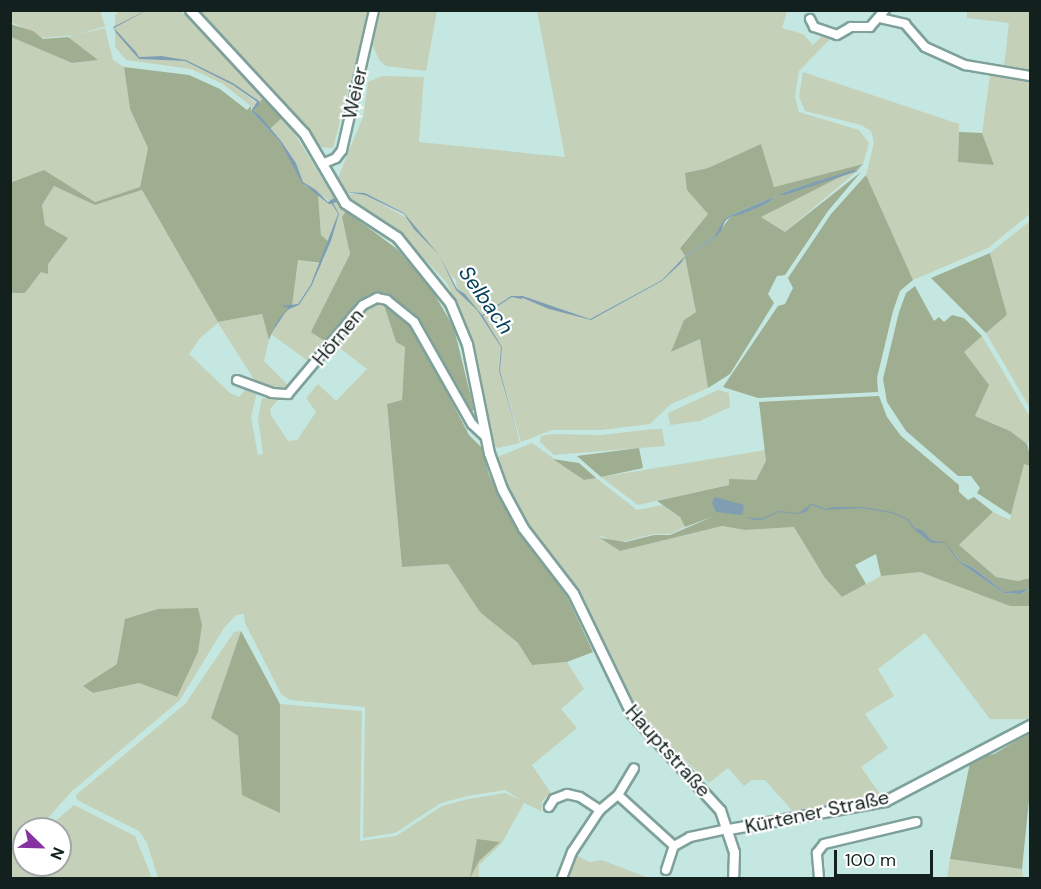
<!DOCTYPE html>
<html>
<head>
<meta charset="utf-8">
<style>
  body { margin:0 }
  #map { position:relative; width:1041px; height:889px; overflow:hidden; background:#c4e8e1; font-family:"DM Sans",sans-serif }
  div>[style] { position:absolute }
  .green>* { inset:0; background:#c5d0b9 }
  .forest>* { inset:0; background:#9fad90; transform-origin:0 0 }
  .water>* { inset:0; background:#809eb1 }
  .roads { filter:drop-shadow(2px 0 #7fa19b) drop-shadow(-2px 0 #7fa19b) drop-shadow(0 2px #7fa19b) drop-shadow(0 -2px #7fa19b) }
  .minor>* { height:8px; margin:-4px; padding:0 4px; transform-origin:4px; border-radius:4px; background:#fff }
  .tertiary>* { height:9px; margin:-4.5px; padding:0 4.5px; transform-origin:4.5px; border-radius:4.5px; background:#fff }
  span { translate:-50% -50%; white-space:nowrap; text-align:center; line-height:1.15; -webkit-text-stroke:4.5px #fff; paint-order:stroke }
  .street-label { font-size:20px; color:#12201e }
  .water-label { font-size:21px; color:#04405c; font-style:italic }
  .frame { position:absolute; inset:0; border:12px solid #12201e; pointer-events:none }
  .north { position:absolute; left:12px; top:817px; width:60px; height:60px; box-sizing:border-box; background:#fff; border:2px solid #a0a6a5; border-radius:50%; rotate:113deg; font-size:16px; font-weight:700; line-height:24px; text-align:center; color:#12201e }
  .north::after { content:''; display:block; margin:auto; width:21px; height:27px; background:#8633a1; clip-path:polygon(50% 0,100% 100%,50% 72%,0 100%) }
  .scale { position:absolute; left:834px; top:850px; width:99px; height:27px; box-sizing:border-box; border:3px solid #12201e; border-top:0; padding-left:8px; font-size:18px; line-height:21px; white-space:nowrap; color:#12201e; -webkit-text-stroke:4px #fff; paint-order:stroke }
</style>
</head>
<body>
<div id="map">
  <div class="green">
    <div style="clip-path:polygon(10px 11px,100px 11px,105px 26px,77px 35px,43px 38px,11px 22px)"></div>
    <div style="clip-path:polygon(119px 11px,181px 11px,266px 96px,259px 103px,259px 101px,233px 83px,185px 60px,162px 56px,139px 58px,136px 53px,139px 59px,185px 61px,233px 84px,257px 104px,252px 107px,223px 84px,191px 69px,126px 60px,115px 47px,115px 15px)"></div>
    <div style="clip-path:polygon(196px 11px,369px 11px,333px 148px,319px 147px,300px 120px)"></div>
    <div style="clip-path:polygon(378px 11px,437px 11px,426px 71px,386px 66px,379px 60px,371px 42px)"></div>
    <div style="clip-path:polygon(537px 11px,787px 11px,782px 28px,803px 34px,813px 45px,825px 33px,833px 36px,799px 71px,795px 97px,799px 112px,859px 130px,869px 143px,863px 164px,774px 187px,761px 144px,708px 168px,685px 173px,687px 190px,708px 214px,680px 247px,685px 256px,662px 280px,590px 319px,523px 296px,511px 296px,482px 315px,465px 294px,457px 289px,456px 280px,451px 275px,455px 287px,458px 291px,477px 309px,501px 347px,499px 371px,520px 443px,498px 448px,492px 445px,473px 340px,447px 283px,399px 232px,355px 205px,346px 194px,365px 194px,407px 218px,404px 213px,365px 193px,345px 192px,337px 180px,363px 117px,368px 82px,382px 76px,424px 77px,419px 142px,565px 157px)"></div>
    <div style="clip-path:polygon(967px 11px,1030px 11px,1030px 73px,1012px 71px,1004px 66px,1009px 23px,967px 18px)"></div>
    <div style="clip-path:polygon(105px 28px,113px 60px,124px 67px,130px 109px,148px 148px,140px 187px,95px 202px,44px 170px,11px 183px,11px 37px,72px 63px,97px 60px,68px 37px)"></div>
    <div style="clip-path:polygon(803px 72px,959px 124px,958px 161px,994px 165px,982px 133px,990px 75px,1030px 79px,1030px 214px,988px 248px,913px 280px,866px 175px,874px 143px,871px 131px,861px 125px,805px 111px,799px 97px)"></div>
    <div style="clip-path:polygon(284px 116px,334px 198px,331px 202px,303px 182px,296px 163px,269px 128px)"></div>
    <div style="clip-path:polygon(862px 167px,785px 232px,760px 217px,844px 175px)"></div>
    <div style="clip-path:polygon(evenodd,54px 186px,95px 205px,142px 190px,218px 322px,262px 314px,269px 340px,264px 361px,291px 388px,285px 392px,257px 384px,218px 323px,200px 338px,189px 354px,230px 393px,239px 397px,247px 388px,257px 392px,251px 417px,258px 455px,263px 454px,258px 418px,262px 398px,279px 399px,270px 409px,271px 415px,288px 441px,297px 440px,316px 412px,306px 398px,318px 384px,336px 401px,367px 369px,332px 342px,367px 307px,375px 303px,384px 305px,396px 342px,405px 346px,402px 400px,387px 404px,402px 567px,448px 564px,480px 611px,518px 643px,532px 665px,567px 662px,584px 689px,561px 709px,577px 728px,532px 765px,551px 793px,542px 801px,541px 811px,524px 803px,502px 843px,479px 865px,479px 878px,158px 878px,147px 843px,139px 831px,77px 800px,76px 795px,185px 704px,234px 632px,241px 631px,211px 718px,238px 736px,280px 813px,280px 704px,362px 711px,360px 841px,396px 836px,442px 806px,468px 799px,505px 793px,520px 800px,505px 790px,468px 796px,441px 803px,395px 833px,363px 838px,365px 707px,290px 700px,281px 694px,245px 623px,244px 614px,236px 615px,224px 628px,180px 700px,71px 792px,38px 829px,24px 829px,24px 836px,11px 842px,10px 293px,25px 293px,67px 238px,45px 225px,42px 205px,54px 186px,117px 664px,177px 697px,139px 683px,93px 693px,83px 686px,117px 664px)"></div>
    <div style="clip-path:polygon(318px 194px,330px 204px,338px 202px,346px 211px,342px 217px,350px 254px,312px 332px,326px 342px,312px 364px,271px 334px,287px 310px,299px 305px,312px 285px,320px 269px,298px 304px,292px 306px,298px 260px,322px 264px,331px 241px,339px 214px,333px 205px,338px 214px,329px 242px,321px 235px)"></div>
    <div style="clip-path:polygon(1030px 221px,1030px 408px,986px 333px,1007px 315px,990px 253px)"></div>
    <div style="clip-path:polygon(685px 257px,696px 312px,689px 316px,672px 352px,700px 339px,708px 388px,671px 404px,650px 424px,601px 430px,552px 430px,521px 442px,500px 371px,502px 347px,483px 316px,512px 297px,523px 297px,591px 320px,662px 281px)"></div>
    <div style="clip-path:polygon(982px 336px,1030px 417px,1030px 440px,1027px 444px,1010px 431px,975px 416px,963px 352px)"></div>
    <div style="clip-path:polygon(718px 390px,729px 393px,730px 407px,700px 421px,670px 425px,668px 413px)"></div>
    <div style="clip-path:polygon(654px 429px,662px 429px,665px 446px,554px 455px,540px 442px,541px 436px,552px 434px,601px 435px)"></div>
    <div style="clip-path:polygon(532px 443px,584px 480px,596px 478px,637px 510px,662px 505px,680px 517px,685px 527px,670px 534px,654px 534px,626px 541px,613px 541px,598px 535px,620px 551px,722px 526px,745px 530px,795px 527px,825px 578px,842px 597px,887px 573px,920px 572px,1010px 606px,1030px 606px,1030px 719px,990px 719px,925px 633px,878px 669px,894px 696px,865px 714px,888px 748px,861px 767px,882px 797px,795px 814px,765px 780px,752px 780px,744px 786px,728px 768px,709px 783px,635px 712px,577px 590px,526px 523px,509px 492px,495px 458px)"></div>
    <div style="clip-path:polygon(765px 450px,766px 461px,756px 480px,729px 480px,729px 485px,638px 505px,601px 477px)"></div>
    <div style="clip-path:polygon(1024px 463px,1030px 466px,1030px 578px,1018px 581px,996px 577px,959px 545px,993px 512px,1010px 520px)"></div>
    <div style="clip-path:polygon(74px 805px,135px 836px,152px 878px,11px 878px,11px 848px,24px 842px,24px 865px,60px 865px,60px 829px,46px 829px)"></div>
    <div style="clip-path:polygon(574px 854px,590px 862px,602px 860px,649px 878px,566px 878px)"></div>
    <div style="clip-path:polygon(950px 859px,1022px 869px,1023px 878px,947px 878px)"></div>
  </div>
  <div class="forest">
    <div style="clip-path:polygon(10px 24px,33px 31px,43px 39px,68px 37px,98px 60px,72px 63px,11px 37px)"></div>
    <div style="clip-path:polygon(124px 67px,189px 75px,220px 89px,247px 110px,251px 106px,251px 111px,280px 142px,305px 186px,318px 194px,321px 235px,329px 242px,321px 263px,298px 260px,292px 306px,277px 321px,269px 340px,262px 314px,218px 322px,142px 190px,95px 205px,54px 186px,42px 205px,45px 225px,68px 238px,48px 264px,48px 274px,41px 272px,25px 293px,11px 293px,10px 183px,44px 170px,95px 202px,140px 187px,148px 148px,130px 109px)"></div>
    <div style="left:266px;top:96px;width:27px;height:19px;rotate:48deg"></div>
    <div style="clip-path:polygon(959px 132px,982px 133px,994px 165px,958px 162px)"></div>
    <div style="clip-path:polygon(761px 144px,774px 187px,863px 164px,857px 170px,790px 190px,729px 216px,714px 237px,685px 256px,680px 248px,708px 214px,687px 190px,685px 173px,708px 168px)"></div>
    <div style="clip-path:polygon(861px 172px,828px 211px,785px 275px,777px 276px,768px 294px,774px 303px,730px 374px,708px 388px,700px 339px,671px 352px,684px 320px,696px 312px,685px 257px,715px 238px,730px 217px,768px 203px,777px 195px,848px 173px,761px 217px,785px 232px)"></div>
    <div style="clip-path:polygon(866px 175px,913px 280px,900px 291px,893px 311px,877px 378px,878px 392px,758px 398px,723px 387px,778px 306px,785px 304px,793px 288px,788px 278px,831px 214px)"></div>
    <div style="clip-path:polygon(346px 211px,397px 249px,432px 290px,454px 328px,474px 410px,470px 412px,456px 390px,416px 321px,379px 295px,362px 303px,326px 342px,311px 332px,350px 254px,342px 217px)"></div>
    <div style="clip-path:polygon(990px 253px,1007px 315px,986px 333px,931px 278px)"></div>
    <div style="clip-path:polygon(915px 286px,934px 321px,939px 317px,944px 322px,952px 315px,964px 318px,982px 336px,964px 352px,989px 385px,975px 416px,1010px 431px,1027px 444px,1030px 455px,1030px 466px,1024px 464px,1011px 515px,977px 493px,980px 488px,971px 476px,958px 476px,906px 431px,887px 402px,883px 379px,899px 312px,906px 293px)"></div>
    <div style="clip-path:polygon(384px 305px,410px 326px,421px 343px,469px 435px,482px 448px,489px 475px,516px 529px,563px 588px,593px 652px,567px 662px,532px 665px,518px 643px,480px 612px,448px 564px,402px 567px,387px 404px,402px 400px,405px 347px,396px 342px)"></div>
    <div style="clip-path:polygon(879px 396px,887px 417px,901px 436px,959px 485px,959px 492px,968px 500px,974px 497px,993px 512px,959px 545px,996px 577px,1018px 581px,1030px 578px,1030px 588px,1020px 593px,1005px 592px,972px 567px,961px 562px,952px 550px,960px 563px,1004px 593px,1020px 594px,1030px 589px,1030px 606px,1010px 606px,920px 572px,881px 576px,876px 554px,855px 565px,866px 584px,842px 597px,825px 578px,794px 527px,745px 530px,722px 526px,620px 551px,600px 538px,626px 542px,654px 535px,670px 535px,714px 516px,685px 527px,680px 517px,657px 501px,729px 485px,729px 479px,756px 480px,766px 461px,759px 402px)"></div>
    <div style="clip-path:polygon(639px 448px,643px 468px,601px 477px,577px 456px)"></div>
    <div style="clip-path:polygon(553px 459px,579px 463px,596px 478px,584px 480px)"></div>
    <div style="clip-path:polygon(198px 608px,202px 625px,198px 652px,177px 697px,139px 683px,93px 693px,83px 686px,117px 664px,125px 619px,158px 609px)"></div>
    <div style="clip-path:polygon(241px 631px,280px 704px,280px 813px,242px 795px,238px 736px,211px 718px)"></div>
    <div style="clip-path:polygon(1030px 733px,1030px 790px,1022px 869px,950px 859px,971px 758px,994px 754px)"></div>
    <div style="clip-path:polygon(477px 839px,500px 842px,479px 861px,470px 878px)"></div>
  </div>
  <div class="water">
    <div style="clip-path:polygon(145px 11px,142px 13px,114px 28px,136px 52px,139px 57px,162px 56px,186px 60px,233px 83px,259px 101px,259px 105px,253px 110px,261px 117px,281px 141px,296px 163px,303px 182px,316px 190px,328px 202px,334px 198px,338px 202px,333px 203px,339px 214px,331px 241px,312px 285px,299px 305px,287px 310px,271px 334px,277px 321px,288px 308px,281px 306px,298px 304px,311px 284px,338px 214px,332px 204px,329px 204px,302px 183px,280px 142px,251px 111px,257px 102px,233px 85px,185px 61px,139px 59px,117px 34px,113px 27px)"></div>
    <div style="clip-path:polygon(853px 170px,858px 171px,785px 195px,777px 195px,768px 203px,742px 214px,730px 217px,725px 221px,721px 231px,715px 238px,685px 257px,681px 263px,662px 281px,591px 320px,549px 309px,523px 298px,521px 299px,512px 297px,483px 316px,502px 347px,500px 371px,520px 443px,499px 371px,501px 347px,477px 310px,456px 290px,439px 255px,414px 229px,404px 214px,365px 195px,345px 192px,365px 193px,404px 213px,439px 255px,457px 289px,465px 294px,482px 315px,511px 296px,523px 296px,590px 319px,662px 280px,685px 256px,714px 237px,724px 220px,729px 216px,790px 190px)"></div>
    <div style="clip-path:polygon(715px 497px,744px 505px,742px 515px,716px 512px,712px 503px)"></div>
    <div style="clip-path:polygon(811px 504px,816px 505px,825px 509px,833px 507px,863px 507px,892px 512px,907px 518px,915px 528px,922px 530px,932px 541px,945px 542px,961px 562px,972px 567px,1005px 592px,1030px 589px,1020px 594px,1004px 593px,960px 563px,945px 543px,931px 543px,915px 530px,906px 519px,891px 513px,862px 508px,825px 510px,811px 505px,807px 511px,799px 514px,778px 512px,762px 520px,754px 520px,745px 517px,761px 519px,778px 511px,799px 513px)"></div>
  </div>
  <div class="roads">
    <div class="minor">
      <div style="left:880px;top:18px;width:26px;rotate:13deg"></div>
      <div style="left:905px;top:24px;width:30px;rotate:49deg"></div>
      <div style="left:925px;top:47px;width:44px;rotate:24.2deg"></div>
      <div style="left:965px;top:65px;width:66px;rotate:9.6deg"></div>
      <div style="left:810px;top:19px;width:9px;rotate:63deg"></div>
      <div style="left:814px;top:27px;width:24px;rotate:19deg"></div>
      <div style="left:837px;top:35px;width:16px;rotate:-30deg"></div>
      <div style="left:851px;top:27px;width:19px"></div>
      <div style="left:870px;top:27px;width:23px;rotate:-49deg"></div>
      <div style="left:322px;top:164px;width:15px;rotate:-23deg"></div>
      <div style="left:336px;top:158px;width:10px;rotate:-53deg"></div>
      <div style="left:342px;top:150px;width:144px;rotate:-77.1deg"></div>
      <div style="left:237px;top:380px;width:37px;rotate:20deg"></div>
      <div style="left:272px;top:393px;width:16px;rotate:4deg"></div>
      <div style="left:288px;top:394px;width:116px;rotate:-49.9deg"></div>
      <div style="left:363px;top:305px;width:16px;rotate:-27deg"></div>
      <div style="left:377px;top:298px;width:10px;rotate:11deg"></div>
      <div style="left:387px;top:300px;width:35px;rotate:39deg"></div>
      <div style="left:414px;top:322px;width:117px;rotate:60.4deg"></div>
      <div style="left:472px;top:424px;width:18px;rotate:43deg"></div>
      <div style="left:618px;top:795px;width:31px;rotate:-59deg"></div>
      <div style="left:549px;top:807px;width:9px;rotate:-58deg"></div>
      <div style="left:554px;top:799px;width:14px;rotate:-21deg"></div>
      <div style="left:567px;top:794px;width:13px;rotate:13deg"></div>
      <div style="left:580px;top:797px;width:24px;rotate:33deg"></div>
      <div style="left:666px;top:870px;width:25px;rotate:-72deg"></div>
      <div style="left:562px;top:878px;width:28px;rotate:-69deg"></div>
      <div style="left:572px;top:852px;width:50px;rotate:-56.3deg"></div>
      <div style="left:600px;top:810px;width:23px;rotate:-40deg"></div>
      <div style="left:618px;top:795px;width:76px;rotate:42.3deg"></div>
      <div style="left:674px;top:846px;width:18px;rotate:-29deg"></div>
      <div style="left:690px;top:837px;width:40px;rotate:-12deg"></div>
      <div style="left:819px;top:878px;width:25px;rotate:-95deg"></div>
      <div style="left:817px;top:853px;width:11px;rotate:-52deg"></div>
      <div style="left:824px;top:844px;width:95px;rotate:-13.4deg"></div>
    </div>
    <div class="tertiary">
      <div style="left:190px;top:10px;width:168px;rotate:47.2deg"></div>
      <div style="left:304px;top:133px;width:81px;rotate:59.6deg"></div>
      <div style="left:345px;top:203px;width:62px;rotate:33.2deg"></div>
      <div style="left:397px;top:237px;width:85px;rotate:51.2deg"></div>
      <div style="left:450px;top:303px;width:44px;rotate:67.5deg"></div>
      <div style="left:467px;top:344px;width:111px;rotate:78.6deg"></div>
      <div style="left:489px;top:453px;width:38px;rotate:70deg"></div>
      <div style="left:502px;top:489px;width:44px;rotate:61.7deg"></div>
      <div style="left:523px;top:528px;width:82px;rotate:52.4deg"></div>
      <div style="left:573px;top:593px;width:133px;rotate:64.2deg"></div>
      <div style="left:631px;top:713px;width:132px;rotate:47.5deg"></div>
      <div style="left:720px;top:810px;width:44px;rotate:71.6deg"></div>
      <div style="left:734px;top:852px;width:26px;rotate:92deg"></div>
      <div style="left:729px;top:829px;width:158px;rotate:-10.2deg"></div>
      <div style="left:885px;top:801px;width:164px;rotate:-27.7deg"></div>
    </div>
  </div>
  <div class="street-label">
    <span style="left:355px;top:93px;rotate:-77deg">Weier</span>
    <span style="left:338px;top:337px;rotate:-50deg">Hörnen</span>
    <span style="left:668px;top:751px;rotate:48deg">Hauptstraße</span>
    <span style="left:817px;top:812px;rotate:-12deg">Kürtener Straße</span>
  </div>
  <div class="water-label">
    <span style="left:486px;top:300px;rotate:55deg">Selbach</span>
  </div>
  <div class="frame"></div>
  <div class="north">N</div>
  <div class="scale">100 m</div>
</div>
</body>
</html>
